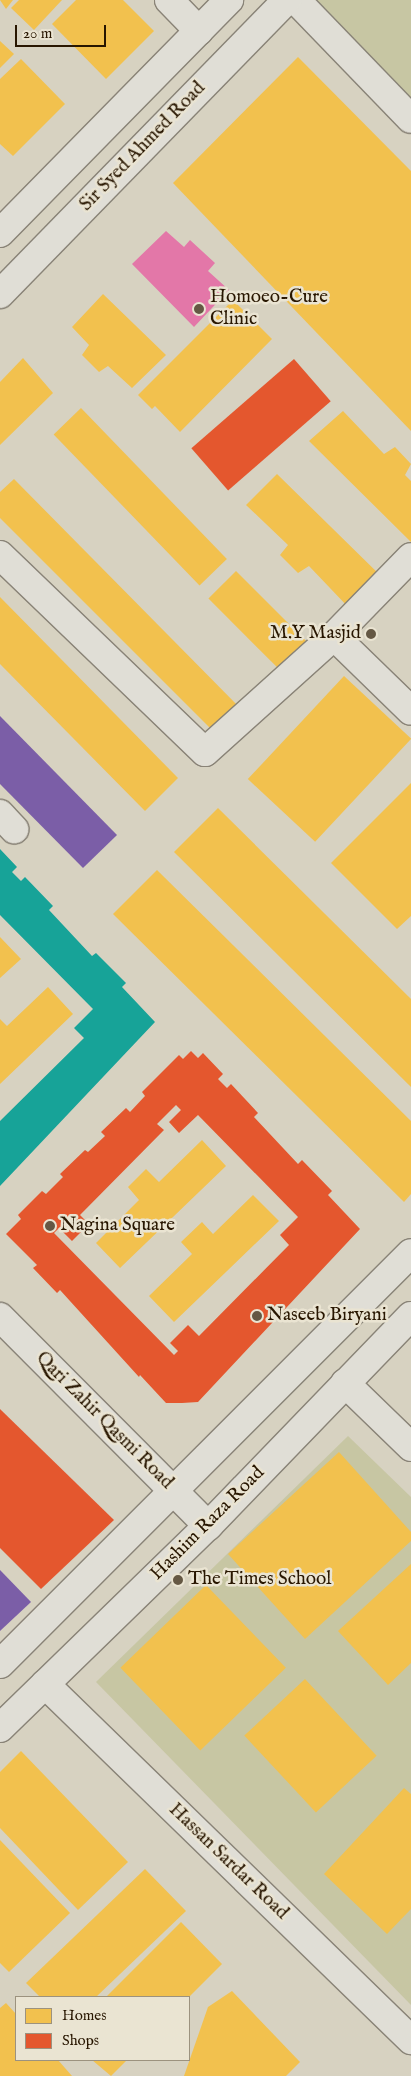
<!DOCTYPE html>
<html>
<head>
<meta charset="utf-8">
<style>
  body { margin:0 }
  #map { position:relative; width:411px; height:2076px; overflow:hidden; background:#d7d2c1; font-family:"IM FELL English",serif }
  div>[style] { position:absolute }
  .green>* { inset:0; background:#c7c6a3 }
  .homes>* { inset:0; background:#f2c14e; transform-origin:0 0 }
  .shops>* { inset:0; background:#e4572e; transform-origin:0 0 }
  .offices>* { inset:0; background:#7b5ea7 }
  .health>* { inset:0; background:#e377a8 }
  .public>* { inset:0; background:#17a398 }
  .roads { filter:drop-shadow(1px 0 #898377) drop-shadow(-1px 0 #898377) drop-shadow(0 1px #898377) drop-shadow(0 -1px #898377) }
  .minor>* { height:28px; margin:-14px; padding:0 14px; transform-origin:14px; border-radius:14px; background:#e0ded6 }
  .dots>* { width:14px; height:14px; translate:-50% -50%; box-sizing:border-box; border:2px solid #eae4d2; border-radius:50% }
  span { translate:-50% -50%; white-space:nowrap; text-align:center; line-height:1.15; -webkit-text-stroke:5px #eae4d2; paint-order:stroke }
  .street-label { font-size:19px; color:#281600 }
  .poi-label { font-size:19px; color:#281600 }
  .left { translate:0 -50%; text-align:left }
  .right { translate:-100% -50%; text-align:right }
  .legend { position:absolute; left:15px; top:1996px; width:175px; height:65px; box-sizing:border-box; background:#eae4d2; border:1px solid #9c927e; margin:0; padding:6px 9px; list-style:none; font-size:15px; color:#281600 }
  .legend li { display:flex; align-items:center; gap:10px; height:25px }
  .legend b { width:25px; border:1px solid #9c927e }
  .scale { position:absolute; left:15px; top:25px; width:91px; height:22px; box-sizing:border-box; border:2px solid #281600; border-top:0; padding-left:6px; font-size:15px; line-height:18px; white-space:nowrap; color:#281600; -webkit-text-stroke:4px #eae4d2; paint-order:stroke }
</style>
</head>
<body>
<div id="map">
  <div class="green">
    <div style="clip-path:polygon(296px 0,411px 0,411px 114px)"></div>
    <div style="clip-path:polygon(348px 1436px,411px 1497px,411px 2005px,96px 1682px)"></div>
  </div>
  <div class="homes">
    <div style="clip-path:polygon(0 0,13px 0,6px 9px)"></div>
    <div style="clip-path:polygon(19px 0,62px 0,34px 30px,11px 8px)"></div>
    <div style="clip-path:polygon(76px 0,123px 0,154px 31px,106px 79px,52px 24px)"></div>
    <div style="clip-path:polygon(0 41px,14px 54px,0 68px)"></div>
    <div style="clip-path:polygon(298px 57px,411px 171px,411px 431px,173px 183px)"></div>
    <div style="clip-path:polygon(21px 59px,65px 104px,13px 156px,0 144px,0 79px)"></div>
    <div style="clip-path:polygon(103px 294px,166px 355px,132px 388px,108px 366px,99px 372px,82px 355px,89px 345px,72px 327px)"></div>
    <div style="clip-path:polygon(233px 300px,272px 339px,180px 432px,155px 406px,152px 409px,138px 395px)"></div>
    <div style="clip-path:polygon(23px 358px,53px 393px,0 445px,0 382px)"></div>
    <div style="left:81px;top:408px;width:210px;height:38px;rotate:46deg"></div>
    <div style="clip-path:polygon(343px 411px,384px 454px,395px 447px,411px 464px,405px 475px,411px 481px,411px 542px,309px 441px)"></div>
    <div style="clip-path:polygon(277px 474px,384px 579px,350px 609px,309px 566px,298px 573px,280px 555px,288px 545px,246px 505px)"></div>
    <div style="clip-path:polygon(14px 479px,245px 713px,222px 740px,0 518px,0 492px)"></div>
    <div style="left:236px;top:571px;width:105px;height:39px;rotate:45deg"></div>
    <div style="clip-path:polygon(0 597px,178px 778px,145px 811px,0 664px)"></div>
    <div style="left:344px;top:676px;width:92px;height:141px;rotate:43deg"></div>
    <div style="clip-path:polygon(411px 783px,411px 916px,397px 929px,331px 863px)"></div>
    <div style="clip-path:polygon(218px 808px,411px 999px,411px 1087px,174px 852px)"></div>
    <div style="clip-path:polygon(157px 870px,411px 1121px,411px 1194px,404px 1202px,113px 914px)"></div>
    <div style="clip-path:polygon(0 937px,21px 959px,0 978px)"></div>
    <div style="clip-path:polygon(48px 987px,73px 1014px,0 1084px,0 1019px,7px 1026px)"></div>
    <div style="clip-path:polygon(202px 1140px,226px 1166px,120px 1268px,96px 1243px,139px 1200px,128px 1187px,146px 1169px,159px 1182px)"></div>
    <div style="clip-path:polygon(253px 1195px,279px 1221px,174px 1322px,149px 1296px,192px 1254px,181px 1242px,202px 1222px,213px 1234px)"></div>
    <div style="clip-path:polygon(339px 1452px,411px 1532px,411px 1541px,305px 1639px,228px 1554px)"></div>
    <div style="clip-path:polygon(411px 1564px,411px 1663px,388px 1685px,338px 1631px)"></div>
    <div style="left:206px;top:1585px;width:115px;height:119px;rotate:46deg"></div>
    <div style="left:305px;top:1679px;width:105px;height:83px;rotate:47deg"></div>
    <div style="clip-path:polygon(21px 1751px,128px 1862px,78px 1910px,0 1828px,0 1772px)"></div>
    <div style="clip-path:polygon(404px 1788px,411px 1794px,411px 1909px,387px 1934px,324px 1874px)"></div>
    <div style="clip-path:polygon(0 1840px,70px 1913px,9px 1972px,0 1963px)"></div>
    <div style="clip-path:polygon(145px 1869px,186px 1911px,96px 1997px,40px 1997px,26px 1983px)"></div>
    <div style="clip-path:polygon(181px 1922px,222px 1964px,189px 1997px,106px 1997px)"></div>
    <div style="clip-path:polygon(232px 1991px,300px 2062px,286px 2076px,184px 2076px,208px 2007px)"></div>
    <div style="clip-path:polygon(6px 2003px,16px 2014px,16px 2060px,58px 2060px,72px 2076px,0 2076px,0 2008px)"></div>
    <div style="clip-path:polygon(92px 2060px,127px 2060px,111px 2076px)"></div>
  </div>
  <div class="shops">
    <div style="left:294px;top:359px;width:56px;height:136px;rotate:49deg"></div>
    <div style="clip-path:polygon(evenodd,191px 1051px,198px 1058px,203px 1053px,223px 1074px,218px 1079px,227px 1088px,231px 1084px,258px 1113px,254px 1117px,298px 1164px,302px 1160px,332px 1191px,328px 1195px,360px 1229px,198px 1402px,182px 1403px,166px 1403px,140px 1375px,139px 1377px,60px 1290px,57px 1293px,33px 1268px,37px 1265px,6px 1234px,21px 1219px,18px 1215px,42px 1191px,46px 1194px,63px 1177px,60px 1174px,85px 1150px,88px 1152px,105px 1136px,101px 1132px,126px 1108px,130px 1112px,145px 1096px,142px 1092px,179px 1055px,183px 1059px,191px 1051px,176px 1105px,181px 1110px,169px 1122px,179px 1133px,198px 1115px,298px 1217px,280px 1235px,289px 1245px,199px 1336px,188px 1325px,170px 1343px,178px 1351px,174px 1355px,54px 1233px,59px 1228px,72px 1241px,89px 1224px,80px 1215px,164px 1130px,157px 1124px,176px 1105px)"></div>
    <div style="clip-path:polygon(0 1409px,114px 1520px,41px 1589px,0 1548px)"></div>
  </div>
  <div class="offices">
    <div style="clip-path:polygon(0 716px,117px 835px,83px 868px,0 784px)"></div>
    <div style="clip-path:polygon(0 1570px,31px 1602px,0 1631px)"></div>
  </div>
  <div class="health">
    <div style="clip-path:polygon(166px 231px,184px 247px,190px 240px,215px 263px,208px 271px,229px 290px,194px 327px,132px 264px)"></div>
  </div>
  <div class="public">
    <div style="clip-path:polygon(0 849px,17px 867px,12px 872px,21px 881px,25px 877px,53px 906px,49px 910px,92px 956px,96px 953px,126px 983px,122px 987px,155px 1022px,0 1186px,0 1121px,84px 1038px,74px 1028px,93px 1009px,0 915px)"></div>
  </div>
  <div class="roads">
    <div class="minor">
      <div style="left:169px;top:0;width:43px;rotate:45.9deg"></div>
      <div style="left:296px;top:0;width:165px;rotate:46deg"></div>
      <div style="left:0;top:233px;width:327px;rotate:-45.5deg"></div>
      <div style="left:0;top:294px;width:411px;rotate:-45.7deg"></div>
      <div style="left:0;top:555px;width:284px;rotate:43.9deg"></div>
      <div style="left:205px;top:752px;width:173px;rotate:-42deg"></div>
      <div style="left:334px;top:636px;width:110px;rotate:-45.7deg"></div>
      <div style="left:334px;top:636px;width:107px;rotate:44.2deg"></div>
      <div style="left:0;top:814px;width:21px;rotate:47deg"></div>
      <div style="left:0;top:1317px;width:295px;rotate:45.1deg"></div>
      <div style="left:345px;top:1383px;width:92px;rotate:44.1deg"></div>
      <div style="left:0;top:1664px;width:581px;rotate:-45deg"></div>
      <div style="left:45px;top:1684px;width:511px;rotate:44.21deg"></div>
      <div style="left:0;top:1728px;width:290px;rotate:-44.2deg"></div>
      <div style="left:208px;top:1526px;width:292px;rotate:-46deg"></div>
    </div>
  </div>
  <div class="dots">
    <div style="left:199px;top:309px;background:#655844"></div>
    <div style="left:371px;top:634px;background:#655844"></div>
    <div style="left:50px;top:1226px;background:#655844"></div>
    <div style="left:257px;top:1316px;background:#655844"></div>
    <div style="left:178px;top:1580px;background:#655844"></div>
  </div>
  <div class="street-label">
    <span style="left:143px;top:147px;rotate:-46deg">Sir Syed Ahmed Road</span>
    <span style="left:104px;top:1421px;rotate:45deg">Qari Zahir Qasmi Road</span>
    <span style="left:208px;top:1524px;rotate:-45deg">Hashim Raza Road</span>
    <span style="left:228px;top:1862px;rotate:44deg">Hassan Sardar Road</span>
  </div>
  <div class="poi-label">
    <span class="left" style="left:210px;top:309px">Homoeo-Cure<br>Clinic</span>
    <span class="right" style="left:361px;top:634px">M.Y Masjid</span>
    <span class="left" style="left:60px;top:1226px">Nagina Square</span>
    <span class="left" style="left:267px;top:1316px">Naseeb Biryani</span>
    <span class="left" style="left:188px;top:1580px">The Times School</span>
  </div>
  <ul class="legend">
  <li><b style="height:14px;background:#f2c14e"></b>Homes</li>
  <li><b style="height:14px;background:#e4572e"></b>Shops</li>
  </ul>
  <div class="scale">20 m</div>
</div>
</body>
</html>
